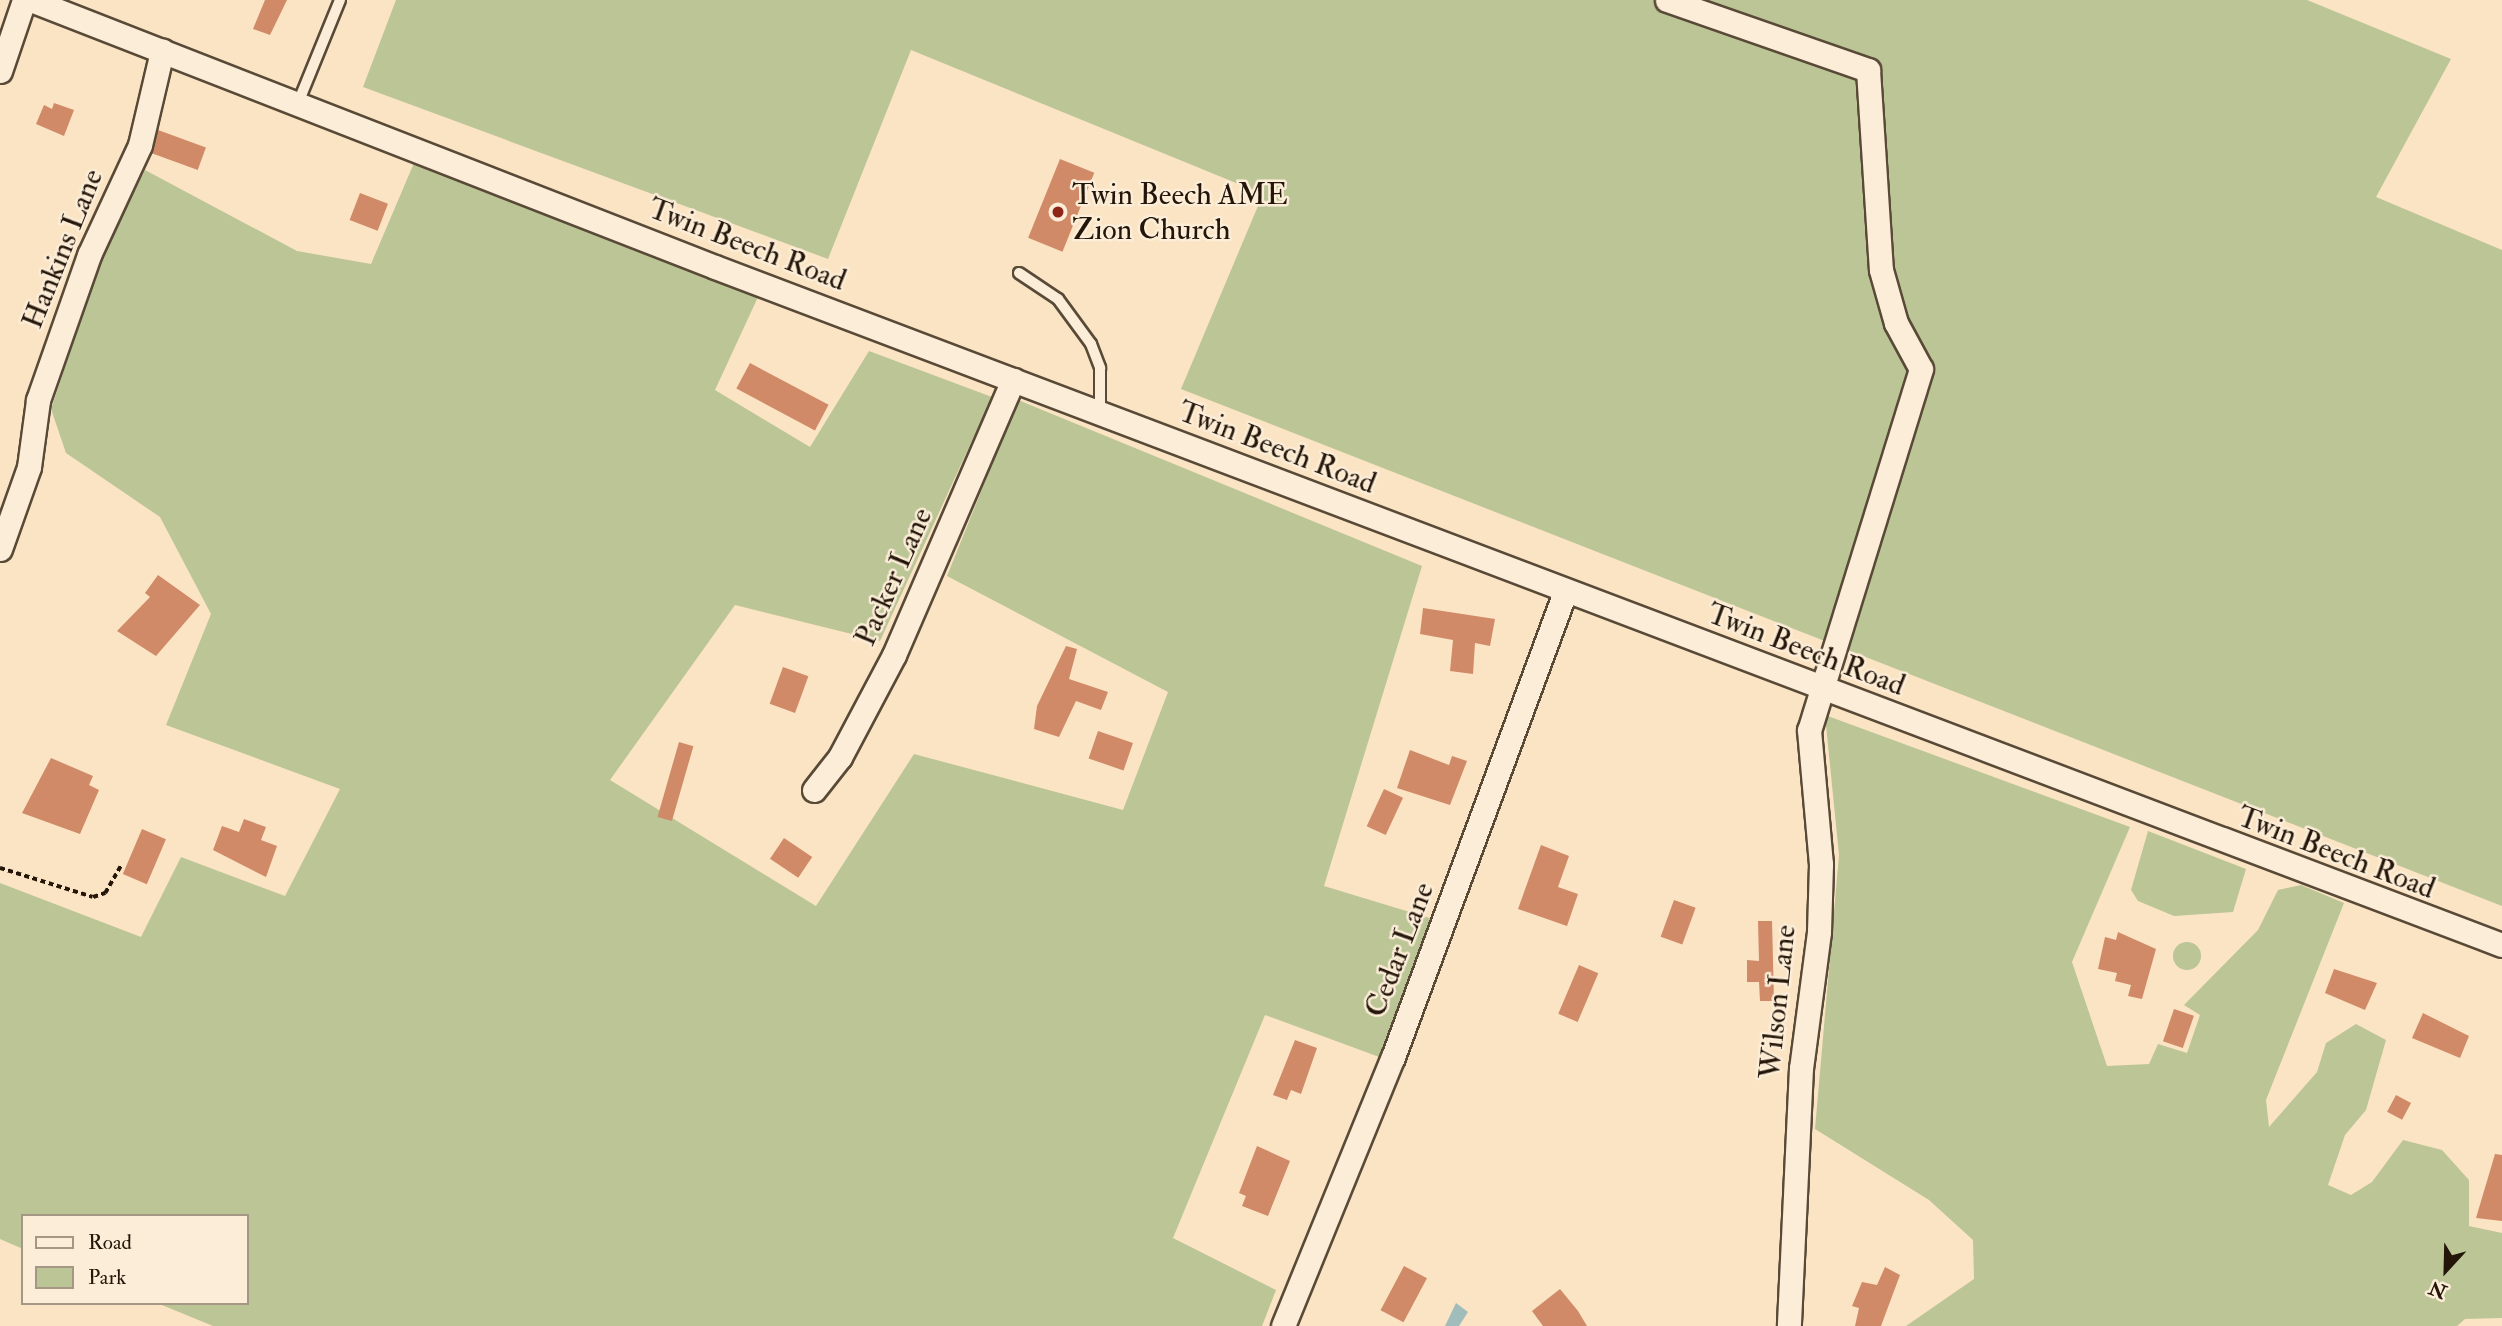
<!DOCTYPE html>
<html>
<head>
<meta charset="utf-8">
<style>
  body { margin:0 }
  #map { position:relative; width:2502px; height:1326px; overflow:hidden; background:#fbe4c3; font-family:"IM FELL Double Pica",serif }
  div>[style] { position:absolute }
  .green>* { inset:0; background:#bbc596 }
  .round { border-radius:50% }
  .water>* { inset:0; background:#a0bdbb }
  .building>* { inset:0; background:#d08a68; transform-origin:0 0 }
  .path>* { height:3.5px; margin-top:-1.75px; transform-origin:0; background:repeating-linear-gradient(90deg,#231609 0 5px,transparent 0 8.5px) }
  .roads { filter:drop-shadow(2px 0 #594a38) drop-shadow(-2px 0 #594a38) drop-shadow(0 2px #594a38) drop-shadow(0 -2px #594a38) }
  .lane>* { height:10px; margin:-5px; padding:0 5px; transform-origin:5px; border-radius:5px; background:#fcedd8 }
  .street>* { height:23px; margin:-11.5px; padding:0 11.5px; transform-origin:11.5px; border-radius:11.5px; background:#fcedd8 }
  .dots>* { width:19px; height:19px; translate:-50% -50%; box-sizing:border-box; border:4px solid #fcedd8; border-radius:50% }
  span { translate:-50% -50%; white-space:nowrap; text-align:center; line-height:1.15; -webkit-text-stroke:5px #fcedd8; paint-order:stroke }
  .poi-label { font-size:30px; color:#231609 }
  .left { translate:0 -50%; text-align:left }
  .street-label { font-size:30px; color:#231609 }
  .legend { position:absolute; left:21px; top:1214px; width:228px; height:91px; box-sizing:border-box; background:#fcedd8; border:2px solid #a59785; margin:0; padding:9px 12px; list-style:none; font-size:21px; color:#231609 }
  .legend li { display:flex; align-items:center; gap:14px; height:35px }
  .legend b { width:35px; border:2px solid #a59785 }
  .north { position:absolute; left:2411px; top:1235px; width:70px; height:70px; -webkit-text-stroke:5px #fcedd8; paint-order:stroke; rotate:202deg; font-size:19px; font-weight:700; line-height:28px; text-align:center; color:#231609 }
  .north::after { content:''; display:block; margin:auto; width:24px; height:32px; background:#231609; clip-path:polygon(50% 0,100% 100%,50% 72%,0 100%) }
</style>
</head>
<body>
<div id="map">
  <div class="green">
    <div style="clip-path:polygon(396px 0,2307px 0,2451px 59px,2376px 197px,2502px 250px,2502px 906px,1181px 389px,1263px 194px,911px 50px,828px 259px,363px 87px)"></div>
    <div style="clip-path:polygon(414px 163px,758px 297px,715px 390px,810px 447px,869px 351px,992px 397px,880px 641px,735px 605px,610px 780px,816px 906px,914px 754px,1123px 810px,1168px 692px,947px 576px,1018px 400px,1422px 566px,1324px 886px,1436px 920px,1382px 1058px,1265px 1015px,1173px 1238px,1276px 1290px,1262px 1326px,213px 1326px,157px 1303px,247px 1303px,247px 1216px,23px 1216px,23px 1249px,0 1239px,0 883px,141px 937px,181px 857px,285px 896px,340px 789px,166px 725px,211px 614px,160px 517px,66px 453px,51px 409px,101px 260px,145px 170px,297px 251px,371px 264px)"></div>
    <div style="clip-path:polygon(1825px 715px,2130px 827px,2072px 962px,2107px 1066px,2149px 1064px,2158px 1044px,2187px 1053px,2200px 1015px,2184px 1005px,2258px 930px,2278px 890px,2301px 885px,2344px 903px,2266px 1100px,2269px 1127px,2317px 1072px,2326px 1043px,2356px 1024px,2386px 1040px,2366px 1110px,2345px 1135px,2328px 1185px,2351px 1195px,2372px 1182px,2403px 1140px,2442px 1150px,2469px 1180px,2469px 1226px,2502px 1233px,2502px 1318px,2465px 1319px,2457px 1326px,1906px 1326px,1974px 1279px,1973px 1240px,1929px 1200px,1815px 1129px,1839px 855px)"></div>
    <div style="clip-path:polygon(2148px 831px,2246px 869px,2233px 912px,2174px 916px,2138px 901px,2131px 890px)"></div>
    <div class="round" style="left:2173px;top:942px;width:28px;height:28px"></div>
  </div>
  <div class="water">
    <div style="clip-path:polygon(1456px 1303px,1468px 1312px,1459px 1326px,1445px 1326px)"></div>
  </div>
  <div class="building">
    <div style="clip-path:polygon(265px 0,287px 0,270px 35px,253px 29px)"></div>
    <div style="clip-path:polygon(54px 103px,74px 110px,64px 136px,36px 124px,44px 105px,52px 109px)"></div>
    <div style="left:158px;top:130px;width:51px;height:24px;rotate:20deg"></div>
    <div style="left:1060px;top:159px;width:37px;height:85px;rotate:22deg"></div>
    <div style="left:360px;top:193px;width:30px;height:29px;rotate:21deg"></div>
    <div style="left:750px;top:363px;width:89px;height:29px;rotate:28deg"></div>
    <div style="clip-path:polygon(158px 575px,200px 605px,156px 656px,117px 631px,150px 597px,145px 593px)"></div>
    <div style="clip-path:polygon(1423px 608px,1495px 619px,1490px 646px,1475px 643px,1473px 674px,1450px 671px,1453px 640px,1420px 634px)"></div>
    <div style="clip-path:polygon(1066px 646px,1077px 649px,1069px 679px,1108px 692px,1101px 710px,1076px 701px,1059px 737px,1034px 729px,1037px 706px)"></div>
    <div style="left:783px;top:667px;width:27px;height:39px;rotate:20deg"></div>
    <div style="left:1098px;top:731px;width:37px;height:29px;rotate:19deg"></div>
    <div style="left:679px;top:742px;width:15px;height:78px;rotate:16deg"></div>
    <div style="clip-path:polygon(1410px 750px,1449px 765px,1452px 756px,1467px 761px,1450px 805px,1397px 788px)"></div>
    <div style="clip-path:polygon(51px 758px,93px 776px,89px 785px,99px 790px,80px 834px,22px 813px)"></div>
    <div style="left:1384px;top:789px;width:21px;height:41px;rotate:25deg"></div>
    <div style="clip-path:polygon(244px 819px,266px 827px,261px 840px,277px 846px,266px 877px,213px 850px,222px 826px,239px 832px)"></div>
    <div style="left:142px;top:829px;width:26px;height:49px;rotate:23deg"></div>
    <div style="left:784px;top:838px;width:34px;height:25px;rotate:34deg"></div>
    <div style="clip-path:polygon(1541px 845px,1569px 856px,1558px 887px,1578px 894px,1567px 926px,1518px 909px)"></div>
    <div style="left:1674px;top:900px;width:23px;height:39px;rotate:20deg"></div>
    <div style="clip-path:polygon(1758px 921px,1772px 921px,1774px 1001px,1760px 1001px,1759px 982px,1747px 982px,1747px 960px,1759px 961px)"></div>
    <div style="clip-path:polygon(2118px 932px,2156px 949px,2142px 999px,2128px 996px,2131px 985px,2115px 981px,2117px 973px,2098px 969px,2105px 937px,2116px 940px)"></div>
    <div style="left:1579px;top:965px;width:21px;height:53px;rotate:23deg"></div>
    <div style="clip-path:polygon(2334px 969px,2377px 983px,2365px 1010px,2325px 993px)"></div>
    <div style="left:2174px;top:1009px;width:21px;height:34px;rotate:19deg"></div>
    <div style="clip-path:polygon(2423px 1013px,2469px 1036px,2460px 1058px,2412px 1038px)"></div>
    <div style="clip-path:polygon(1295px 1040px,1317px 1048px,1301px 1094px,1291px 1090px,1287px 1100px,1273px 1095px)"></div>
    <div style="left:2396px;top:1095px;width:17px;height:19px;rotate:28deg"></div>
    <div style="clip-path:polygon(1257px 1146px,1290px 1161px,1268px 1216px,1242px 1206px,1246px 1196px,1239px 1193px)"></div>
    <div style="clip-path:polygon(2495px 1154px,2502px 1155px,2502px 1221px,2476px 1218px)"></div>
    <div style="left:1404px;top:1266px;width:26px;height:50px;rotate:28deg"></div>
    <div style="clip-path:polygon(1885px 1267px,1900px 1275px,1881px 1326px,1855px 1326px,1859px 1308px,1852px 1306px,1862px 1282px,1877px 1285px)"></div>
    <div style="clip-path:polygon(1560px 1289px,1578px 1311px,1587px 1326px,1543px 1326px,1532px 1311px)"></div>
  </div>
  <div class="path">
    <div style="left:0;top:868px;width:97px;rotate:17.3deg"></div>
    <div style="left:93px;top:897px;width:13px;rotate:-18deg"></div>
    <div style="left:105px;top:893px;width:32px;rotate:-60deg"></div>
  </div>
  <div class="roads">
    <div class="lane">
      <div style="left:298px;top:103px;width:111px;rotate:-67.8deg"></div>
      <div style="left:1019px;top:273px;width:47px;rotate:33.7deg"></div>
      <div style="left:1058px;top:299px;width:56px;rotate:53.7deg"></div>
      <div style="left:1091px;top:344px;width:26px;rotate:69deg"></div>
      <div style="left:1100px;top:368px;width:45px;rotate:90deg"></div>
    </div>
    <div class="street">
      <div style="left:31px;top:0;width:734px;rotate:21.32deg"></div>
      <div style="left:715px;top:267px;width:1911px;rotate:20.78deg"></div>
      <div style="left:1667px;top:0;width:213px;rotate:19.2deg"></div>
      <div style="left:1868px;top:70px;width:200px;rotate:86.3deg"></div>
      <div style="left:1881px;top:270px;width:55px;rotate:74.2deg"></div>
      <div style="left:1896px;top:323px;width:52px;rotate:61.5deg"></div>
      <div style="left:1921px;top:369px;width:378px;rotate:107.2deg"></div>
      <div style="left:1809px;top:730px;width:135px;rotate:84.9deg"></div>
      <div style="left:1821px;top:864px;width:68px;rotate:91.7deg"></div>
      <div style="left:1819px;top:932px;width:137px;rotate:97.5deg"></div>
      <div style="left:1801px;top:1068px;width:258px;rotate:92.7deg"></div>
      <div style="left:0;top:71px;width:75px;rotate:-71.3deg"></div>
      <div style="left:0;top:549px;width:87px;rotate:-70.5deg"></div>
      <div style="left:29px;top:467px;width:68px;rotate:-82.3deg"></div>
      <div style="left:38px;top:400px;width:154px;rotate:-70.6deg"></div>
      <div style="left:89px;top:255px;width:121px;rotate:-65.1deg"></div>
      <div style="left:140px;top:145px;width:97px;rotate:-76.8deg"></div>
      <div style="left:814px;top:790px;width:42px;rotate:-51.8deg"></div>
      <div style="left:840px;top:757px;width:115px;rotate:-62.1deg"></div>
      <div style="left:894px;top:655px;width:300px;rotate:-66.6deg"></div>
      <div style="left:1283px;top:1326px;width:291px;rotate:-67.8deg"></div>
      <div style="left:1393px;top:1057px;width:496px;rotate:-69.7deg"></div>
    </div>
  </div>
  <div class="dots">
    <div style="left:1058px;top:212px;background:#8f2418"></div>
  </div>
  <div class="poi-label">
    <span class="left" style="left:1072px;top:212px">Twin Beech AME<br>Zion Church</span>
  </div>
  <div class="street-label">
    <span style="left:747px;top:245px;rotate:21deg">Twin Beech Road</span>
    <span style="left:63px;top:249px;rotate:-68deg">Hankins Lane</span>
    <span style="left:1277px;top:448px;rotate:21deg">Twin Beech Road</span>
    <span style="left:894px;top:577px;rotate:-66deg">Packer Lane</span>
    <span style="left:1806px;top:650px;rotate:21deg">Twin Beech Road</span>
    <span style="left:2336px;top:853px;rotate:21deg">Twin Beech Road</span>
    <span style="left:1400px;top:950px;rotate:-69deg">Cedar Lane</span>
    <span style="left:1778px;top:1002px;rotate:-84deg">Wilson Lane</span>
  </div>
  <ul class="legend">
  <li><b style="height:9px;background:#fcedd8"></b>Road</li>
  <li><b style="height:19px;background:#bbc596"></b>Park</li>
  </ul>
  <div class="north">N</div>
</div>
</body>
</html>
